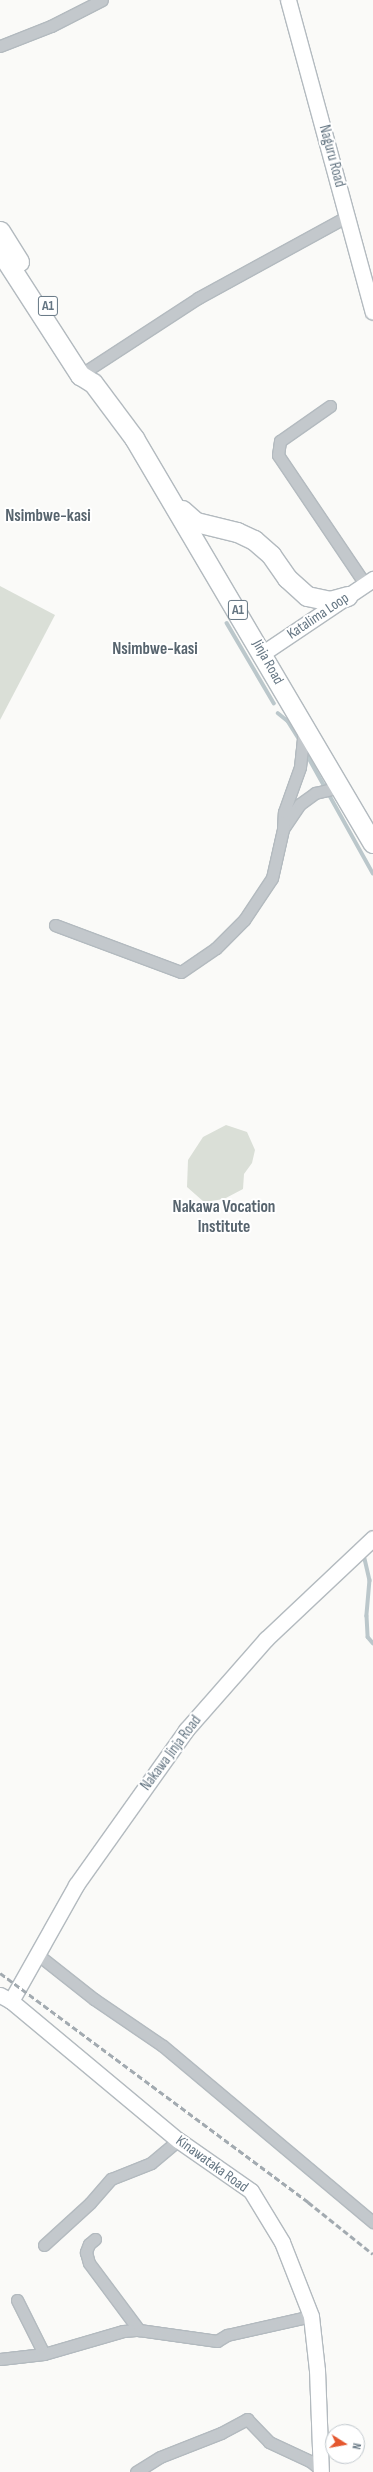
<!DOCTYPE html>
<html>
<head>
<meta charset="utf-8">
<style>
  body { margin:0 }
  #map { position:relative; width:373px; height:2472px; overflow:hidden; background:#fafaf8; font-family:"Sofia Sans Condensed",sans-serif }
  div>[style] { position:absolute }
  .green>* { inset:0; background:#dadfd7 }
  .stream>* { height:3.5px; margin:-1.75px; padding:0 1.75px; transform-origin:1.75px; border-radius:1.75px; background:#bbc7cb }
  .roads { filter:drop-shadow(1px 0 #b3babf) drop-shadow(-1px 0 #b3babf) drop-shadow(0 1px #b3babf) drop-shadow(0 -1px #b3babf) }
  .street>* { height:11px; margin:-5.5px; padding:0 5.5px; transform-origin:5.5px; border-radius:5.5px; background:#c3c8cc }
  .secondary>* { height:15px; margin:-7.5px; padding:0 7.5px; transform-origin:7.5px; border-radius:7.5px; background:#fff }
  .highway>* { height:19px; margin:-9.5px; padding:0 9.5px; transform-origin:9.5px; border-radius:9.5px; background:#fff }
  .rail>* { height:3px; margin-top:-1.5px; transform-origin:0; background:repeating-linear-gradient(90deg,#a2aab0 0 6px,transparent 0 9px) }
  span { translate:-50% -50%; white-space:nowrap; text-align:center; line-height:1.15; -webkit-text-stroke:4px #fff; paint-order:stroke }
  .shield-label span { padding:1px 3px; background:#fff; border:1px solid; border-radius:3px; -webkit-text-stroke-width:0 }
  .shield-label { font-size:14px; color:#657683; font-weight:700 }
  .street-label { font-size:15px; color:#657683 }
  .quarter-label { font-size:17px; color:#57646e; font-weight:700 }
  .north { position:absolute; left:325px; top:2424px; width:40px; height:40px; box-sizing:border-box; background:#fff; border:1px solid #c1c8cd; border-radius:50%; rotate:101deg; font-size:11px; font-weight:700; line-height:16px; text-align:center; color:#657683 }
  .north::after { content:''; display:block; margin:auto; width:14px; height:18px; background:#e4572e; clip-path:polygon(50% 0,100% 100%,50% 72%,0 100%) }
</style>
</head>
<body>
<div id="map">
  <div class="green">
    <div style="clip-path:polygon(0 586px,55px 615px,0 720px)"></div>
    <div style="clip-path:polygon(226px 1125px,247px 1132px,255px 1150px,252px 1163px,244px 1174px,243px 1189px,224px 1199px,204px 1202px,187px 1187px,188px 1160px,203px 1137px)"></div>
  </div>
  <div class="stream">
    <div style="left:227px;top:623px;width:93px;rotate:59.6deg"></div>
    <div style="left:278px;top:713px;width:13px;rotate:39deg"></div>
    <div style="left:288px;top:721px;width:22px;rotate:58deg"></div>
    <div style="left:305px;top:751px;width:140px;rotate:60.9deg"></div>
    <div style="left:365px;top:1559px;width:22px;rotate:77deg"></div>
    <div style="left:370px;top:1580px;width:36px;rotate:95deg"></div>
    <div style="left:367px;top:1616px;width:21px;rotate:87deg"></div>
    <div style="left:368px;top:1637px;width:8px;rotate:50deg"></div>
  </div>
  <div class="roads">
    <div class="street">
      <div style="left:0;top:46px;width:55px;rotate:-21.4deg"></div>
      <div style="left:51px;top:26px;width:57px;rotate:-27deg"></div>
      <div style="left:80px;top:375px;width:141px;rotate:-33.1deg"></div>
      <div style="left:198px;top:298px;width:171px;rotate:-28.7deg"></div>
      <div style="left:330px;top:406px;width:61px;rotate:145deg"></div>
      <div style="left:280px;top:441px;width:14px;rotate:98deg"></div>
      <div style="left:278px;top:455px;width:156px;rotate:56deg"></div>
      <div style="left:283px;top:829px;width:30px;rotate:-56deg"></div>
      <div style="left:300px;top:804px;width:19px;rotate:-36deg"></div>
      <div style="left:315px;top:793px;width:27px;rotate:-13deg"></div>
      <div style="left:55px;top:925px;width:134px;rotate:20.5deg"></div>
      <div style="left:181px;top:972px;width:42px;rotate:-34.4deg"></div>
      <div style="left:216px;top:948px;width:40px;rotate:-45deg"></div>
      <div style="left:244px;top:920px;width:50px;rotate:-56.3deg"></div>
      <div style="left:272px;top:878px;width:50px;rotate:-77.3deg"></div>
      <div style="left:283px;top:829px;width:17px;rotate:-87deg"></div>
      <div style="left:284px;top:812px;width:48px;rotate:-70.4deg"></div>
      <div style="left:300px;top:767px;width:38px;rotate:-84deg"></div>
      <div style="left:37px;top:1954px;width:73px;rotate:38.3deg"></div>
      <div style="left:94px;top:1999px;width:83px;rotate:34.3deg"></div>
      <div style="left:163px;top:2046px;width:274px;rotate:40deg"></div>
      <div style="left:95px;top:2239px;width:8px;rotate:140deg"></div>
      <div style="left:89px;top:2244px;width:9px;rotate:111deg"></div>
      <div style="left:86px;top:2252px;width:11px;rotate:75deg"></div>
      <div style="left:89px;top:2263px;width:84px;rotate:53.3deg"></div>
      <div style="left:44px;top:2245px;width:62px;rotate:-42.4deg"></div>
      <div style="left:90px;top:2203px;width:32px;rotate:-49deg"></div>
      <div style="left:111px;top:2179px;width:43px;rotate:-21.8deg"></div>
      <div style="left:151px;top:2163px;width:35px;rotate:-40deg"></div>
      <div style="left:17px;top:2300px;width:60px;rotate:63.4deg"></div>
      <div style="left:0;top:2359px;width:44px;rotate:-6.5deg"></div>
      <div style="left:44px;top:2354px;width:82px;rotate:-16.2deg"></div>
      <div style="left:123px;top:2331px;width:16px;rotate:-4deg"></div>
      <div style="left:139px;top:2330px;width:79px;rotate:8deg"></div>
      <div style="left:217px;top:2341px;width:12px;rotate:-31deg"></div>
      <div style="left:227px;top:2335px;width:86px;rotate:-12.7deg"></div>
      <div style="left:136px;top:2472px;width:28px;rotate:-32deg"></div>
      <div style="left:160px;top:2457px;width:66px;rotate:-21.5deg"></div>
      <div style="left:221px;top:2433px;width:30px;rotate:-28deg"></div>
      <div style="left:247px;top:2419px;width:32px;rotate:46deg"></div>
      <div style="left:269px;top:2442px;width:45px;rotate:24.9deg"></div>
      <div style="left:310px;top:2461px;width:14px;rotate:39deg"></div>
    </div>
    <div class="secondary">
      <div style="left:288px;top:0;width:323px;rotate:74.8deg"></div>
      <div style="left:263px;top:653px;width:133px;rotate:-33.9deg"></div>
      <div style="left:0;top:1995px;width:13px;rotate:29deg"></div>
      <div style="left:11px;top:2001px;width:217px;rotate:39.8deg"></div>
      <div style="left:178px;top:2140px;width:89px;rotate:34.9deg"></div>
      <div style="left:251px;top:2191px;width:60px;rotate:58.7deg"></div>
      <div style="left:282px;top:2242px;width:79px;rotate:68.6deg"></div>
      <div style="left:311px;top:2316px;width:54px;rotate:83.7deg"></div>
      <div style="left:317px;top:2370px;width:102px;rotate:87.8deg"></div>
      <div style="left:11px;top:2001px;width:133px;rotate:-60.7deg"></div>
      <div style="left:76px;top:1885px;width:190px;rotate:-54.6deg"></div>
      <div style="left:186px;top:1730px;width:121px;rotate:-48.7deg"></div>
      <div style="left:266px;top:1639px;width:147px;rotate:-43.3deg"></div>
    </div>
    <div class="highway">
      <div style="left:0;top:231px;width:36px;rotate:58deg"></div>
      <div style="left:0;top:251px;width:148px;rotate:57.2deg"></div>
      <div style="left:80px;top:375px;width:15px;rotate:32deg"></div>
      <div style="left:93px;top:383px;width:69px;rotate:53.3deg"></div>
      <div style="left:134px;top:438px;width:470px;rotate:59.5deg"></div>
      <div style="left:182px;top:510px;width:18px;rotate:41deg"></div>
      <div style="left:196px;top:522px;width:42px;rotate:13.7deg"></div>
      <div style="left:237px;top:532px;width:19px;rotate:25deg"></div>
      <div style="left:254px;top:540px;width:23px;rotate:41deg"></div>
      <div style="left:271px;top:555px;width:28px;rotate:55deg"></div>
      <div style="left:287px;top:578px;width:27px;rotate:42deg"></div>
      <div style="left:307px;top:596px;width:24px;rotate:12deg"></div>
      <div style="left:330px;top:601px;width:18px;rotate:-16deg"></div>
    </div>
  </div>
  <div class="rail">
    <div style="left:0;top:1973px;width:384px;rotate:36.6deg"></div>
    <div style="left:308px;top:2202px;width:83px;rotate:38.7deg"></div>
  </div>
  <div class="shield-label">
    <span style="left:48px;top:306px">A1</span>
    <span style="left:238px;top:610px">A1</span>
  </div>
  <div class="street-label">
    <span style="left:332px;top:156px;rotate:75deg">Naguru Road</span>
    <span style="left:318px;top:616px;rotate:-34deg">Katalima Loop</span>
    <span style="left:268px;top:662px;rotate:61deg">Jinja Road</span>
    <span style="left:171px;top:1753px;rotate:-53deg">Nakawa Jinja Road</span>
    <span style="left:212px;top:2164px;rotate:36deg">Kinawataka Road</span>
  </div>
  <div class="quarter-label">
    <span style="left:48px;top:517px">Nsimbwe-kasi</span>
    <span style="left:155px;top:650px">Nsimbwe-kasi</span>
    <span style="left:224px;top:1218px">Nakawa Vocation<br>Institute</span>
  </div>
  <div class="north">N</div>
</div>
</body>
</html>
